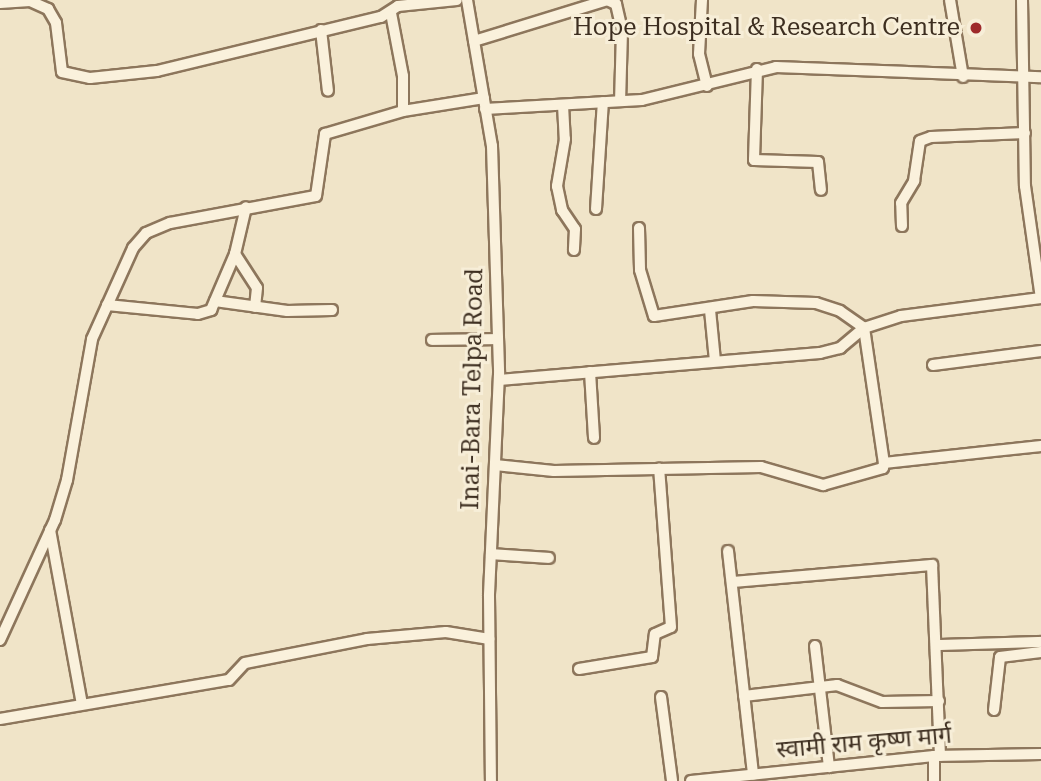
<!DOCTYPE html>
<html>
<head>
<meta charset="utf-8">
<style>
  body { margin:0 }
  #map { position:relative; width:1041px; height:781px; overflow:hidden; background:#f0e4c8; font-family:"Roboto Serif","Noto Sans Devanagari",serif }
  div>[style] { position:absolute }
  .building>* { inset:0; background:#cf9f7d; transform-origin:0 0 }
  .roads { filter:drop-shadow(2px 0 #8d765c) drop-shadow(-2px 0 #8d765c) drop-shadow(0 2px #8d765c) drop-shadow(0 -2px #8d765c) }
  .minor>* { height:10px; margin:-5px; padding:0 5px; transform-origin:5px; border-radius:5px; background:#faf1dc }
  .dots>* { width:19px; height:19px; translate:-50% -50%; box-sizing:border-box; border:4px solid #f7eed8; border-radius:50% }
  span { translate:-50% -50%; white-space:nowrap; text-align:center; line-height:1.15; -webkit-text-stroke:6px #f7eed8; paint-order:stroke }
  .poi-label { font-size:24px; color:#3d2e20 }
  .right { translate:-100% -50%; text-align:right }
  .street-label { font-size:24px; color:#3d2e20 }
</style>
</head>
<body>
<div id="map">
  <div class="building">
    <div style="left:980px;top:23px;width:10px;height:10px;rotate:79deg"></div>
  </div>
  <div class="roads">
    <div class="minor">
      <div style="left:467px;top:0;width:148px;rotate:80.3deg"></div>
      <div style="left:492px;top:146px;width:228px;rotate:88.2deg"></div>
      <div style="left:499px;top:374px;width:222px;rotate:92.6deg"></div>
      <div style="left:489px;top:596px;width:185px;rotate:89.4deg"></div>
      <div style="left:607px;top:0;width:10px;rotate:24deg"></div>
      <div style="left:616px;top:4px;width:28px;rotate:77deg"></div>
      <div style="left:622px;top:31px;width:70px;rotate:91.6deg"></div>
      <div style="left:702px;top:0;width:54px;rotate:93.2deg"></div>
      <div style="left:699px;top:54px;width:33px;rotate:76deg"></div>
      <div style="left:950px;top:0;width:78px;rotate:80.4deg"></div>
      <div style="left:1022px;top:0;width:186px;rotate:89.1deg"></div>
      <div style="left:1025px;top:186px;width:113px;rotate:81.9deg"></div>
      <div style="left:0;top:3px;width:30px;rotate:-4deg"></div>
      <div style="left:30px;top:1px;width:20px;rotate:24deg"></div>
      <div style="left:48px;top:9px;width:16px;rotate:60deg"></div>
      <div style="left:56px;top:23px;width:49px;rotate:83deg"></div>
      <div style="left:62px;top:72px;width:29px;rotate:12deg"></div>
      <div style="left:90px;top:78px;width:67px;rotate:-6deg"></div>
      <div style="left:157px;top:71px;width:230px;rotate:-13.6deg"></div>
      <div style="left:381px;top:17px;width:20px;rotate:-33deg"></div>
      <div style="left:398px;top:6px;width:59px;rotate:-5.8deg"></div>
      <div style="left:321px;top:30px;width:61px;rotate:83.5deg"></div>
      <div style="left:474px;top:41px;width:139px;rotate:-17.1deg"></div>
      <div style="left:757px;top:69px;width:91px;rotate:91.9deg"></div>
      <div style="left:754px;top:160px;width:64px;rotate:1.8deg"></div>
      <div style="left:818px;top:162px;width:28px;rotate:84deg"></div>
      <div style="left:563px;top:105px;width:34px;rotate:87deg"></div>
      <div style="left:565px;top:139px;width:48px;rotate:99.7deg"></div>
      <div style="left:557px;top:186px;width:25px;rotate:78deg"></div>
      <div style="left:562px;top:210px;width:23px;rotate:56deg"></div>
      <div style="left:575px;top:229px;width:21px;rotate:93deg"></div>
      <div style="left:485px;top:109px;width:157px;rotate:-3.3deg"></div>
      <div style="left:642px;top:100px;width:138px;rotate:-13.8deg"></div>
      <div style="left:776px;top:67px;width:265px;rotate:2.2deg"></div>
      <div style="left:403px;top:111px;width:82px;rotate:-9.1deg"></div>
      <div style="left:596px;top:209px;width:107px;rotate:-86.3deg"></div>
      <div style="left:902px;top:226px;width:23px;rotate:-92deg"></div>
      <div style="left:901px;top:203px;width:26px;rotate:-59deg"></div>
      <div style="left:914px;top:181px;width:40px;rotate:-81.5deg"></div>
      <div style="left:920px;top:141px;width:12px;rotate:-20deg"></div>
      <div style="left:931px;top:137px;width:94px;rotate:-2.4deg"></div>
      <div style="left:639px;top:228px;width:42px;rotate:88.6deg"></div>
      <div style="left:640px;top:270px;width:48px;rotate:73.1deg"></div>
      <div style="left:654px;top:316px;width:100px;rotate:-8.6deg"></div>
      <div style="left:753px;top:301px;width:63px;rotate:1.8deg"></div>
      <div style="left:816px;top:303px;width:25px;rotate:18deg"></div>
      <div style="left:840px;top:311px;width:29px;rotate:35deg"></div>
      <div style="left:864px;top:328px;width:39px;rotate:-18deg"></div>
      <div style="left:901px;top:316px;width:141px;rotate:-7.3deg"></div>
      <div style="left:235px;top:254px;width:40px;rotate:57.1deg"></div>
      <div style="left:257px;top:288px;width:19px;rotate:96deg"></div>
      <div style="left:215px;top:301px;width:73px;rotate:7.9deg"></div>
      <div style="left:287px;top:311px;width:45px;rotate:-1.3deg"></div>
      <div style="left:107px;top:305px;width:91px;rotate:5.6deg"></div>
      <div style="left:198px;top:314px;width:14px;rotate:-17deg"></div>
      <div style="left:211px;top:310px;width:61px;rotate:-66.8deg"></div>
      <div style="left:235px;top:254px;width:48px;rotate:-76.8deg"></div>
      <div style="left:710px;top:310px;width:51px;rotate:84.4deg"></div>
      <div style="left:864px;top:328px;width:136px;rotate:81.6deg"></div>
      <div style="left:432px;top:340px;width:66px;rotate:-0.9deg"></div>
      <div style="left:933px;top:365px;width:109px;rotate:-7.4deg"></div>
      <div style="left:590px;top:372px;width:66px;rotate:86.5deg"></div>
      <div style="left:499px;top:380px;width:322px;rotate:-4.8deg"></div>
      <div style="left:820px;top:353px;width:21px;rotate:-14deg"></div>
      <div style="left:840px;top:348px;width:31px;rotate:-40deg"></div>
      <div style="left:495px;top:465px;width:59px;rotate:5.8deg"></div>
      <div style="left:554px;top:471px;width:207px;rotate:-1.1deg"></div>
      <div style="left:761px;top:467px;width:65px;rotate:16.2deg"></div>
      <div style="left:823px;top:485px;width:62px;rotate:-15.8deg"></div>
      <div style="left:883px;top:468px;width:5px;rotate:-79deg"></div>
      <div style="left:884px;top:463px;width:158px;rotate:-6.2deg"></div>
      <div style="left:50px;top:530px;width:177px;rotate:79.6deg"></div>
      <div style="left:728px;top:551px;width:225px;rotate:83.6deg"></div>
      <div style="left:491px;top:554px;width:58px;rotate:3.9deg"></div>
      <div style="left:732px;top:582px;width:201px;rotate:-4.9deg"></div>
      <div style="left:932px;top:565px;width:191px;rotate:87.6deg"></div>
      <div style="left:0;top:640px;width:132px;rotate:-65.4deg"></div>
      <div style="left:55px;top:520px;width:42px;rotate:-73.3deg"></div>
      <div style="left:67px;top:480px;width:143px;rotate:-79.9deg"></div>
      <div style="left:92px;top:339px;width:100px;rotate:-65.7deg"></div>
      <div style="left:133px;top:248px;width:20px;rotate:-49deg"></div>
      <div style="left:146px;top:233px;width:26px;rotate:-23deg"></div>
      <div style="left:170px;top:223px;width:148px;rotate:-10.5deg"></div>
      <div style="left:316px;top:196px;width:63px;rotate:-81.7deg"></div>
      <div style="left:325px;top:134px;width:81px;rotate:-16.4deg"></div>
      <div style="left:403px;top:111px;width:35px;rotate:-90deg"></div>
      <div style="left:403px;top:76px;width:64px;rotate:-100.8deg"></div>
      <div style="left:937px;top:645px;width:104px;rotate:-1.7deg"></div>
      <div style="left:815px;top:646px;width:122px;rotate:83.4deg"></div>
      <div style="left:579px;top:669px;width:74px;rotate:-9.3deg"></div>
      <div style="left:652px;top:657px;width:23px;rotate:-83deg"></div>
      <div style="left:655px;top:634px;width:17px;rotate:-24deg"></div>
      <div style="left:671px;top:627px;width:159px;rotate:-94.3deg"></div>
      <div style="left:744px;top:696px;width:94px;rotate:-6.7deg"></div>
      <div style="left:837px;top:685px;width:48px;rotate:20.7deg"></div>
      <div style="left:882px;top:702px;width:57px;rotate:-1deg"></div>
      <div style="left:661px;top:697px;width:85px;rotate:82.5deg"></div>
      <div style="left:994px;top:710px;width:53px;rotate:-83.5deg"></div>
      <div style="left:1000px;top:657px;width:41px;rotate:-7deg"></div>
      <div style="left:0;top:719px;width:232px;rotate:-9.7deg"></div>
      <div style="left:229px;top:680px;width:23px;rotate:-47deg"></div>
      <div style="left:245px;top:663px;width:124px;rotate:-11.1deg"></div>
      <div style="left:367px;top:639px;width:79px;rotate:-5.1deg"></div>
      <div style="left:446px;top:632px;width:44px;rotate:9.2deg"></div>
      <div style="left:934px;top:756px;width:25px;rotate:90deg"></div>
      <div style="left:691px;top:781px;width:244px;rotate:-5.9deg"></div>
      <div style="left:934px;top:756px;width:107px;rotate:-1.1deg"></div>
    </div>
  </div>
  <div class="dots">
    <div style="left:976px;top:28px;background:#9e2a2b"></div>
  </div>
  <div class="poi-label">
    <span class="right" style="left:960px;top:28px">Hope Hospital &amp; Research Centre</span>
  </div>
  <div class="street-label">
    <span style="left:473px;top:389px;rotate:-89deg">Inai-Bara Telpa Road</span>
    <span style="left:864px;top:743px;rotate:-5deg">स्वामी राम कृष्ण मार्ग</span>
  </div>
</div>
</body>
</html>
